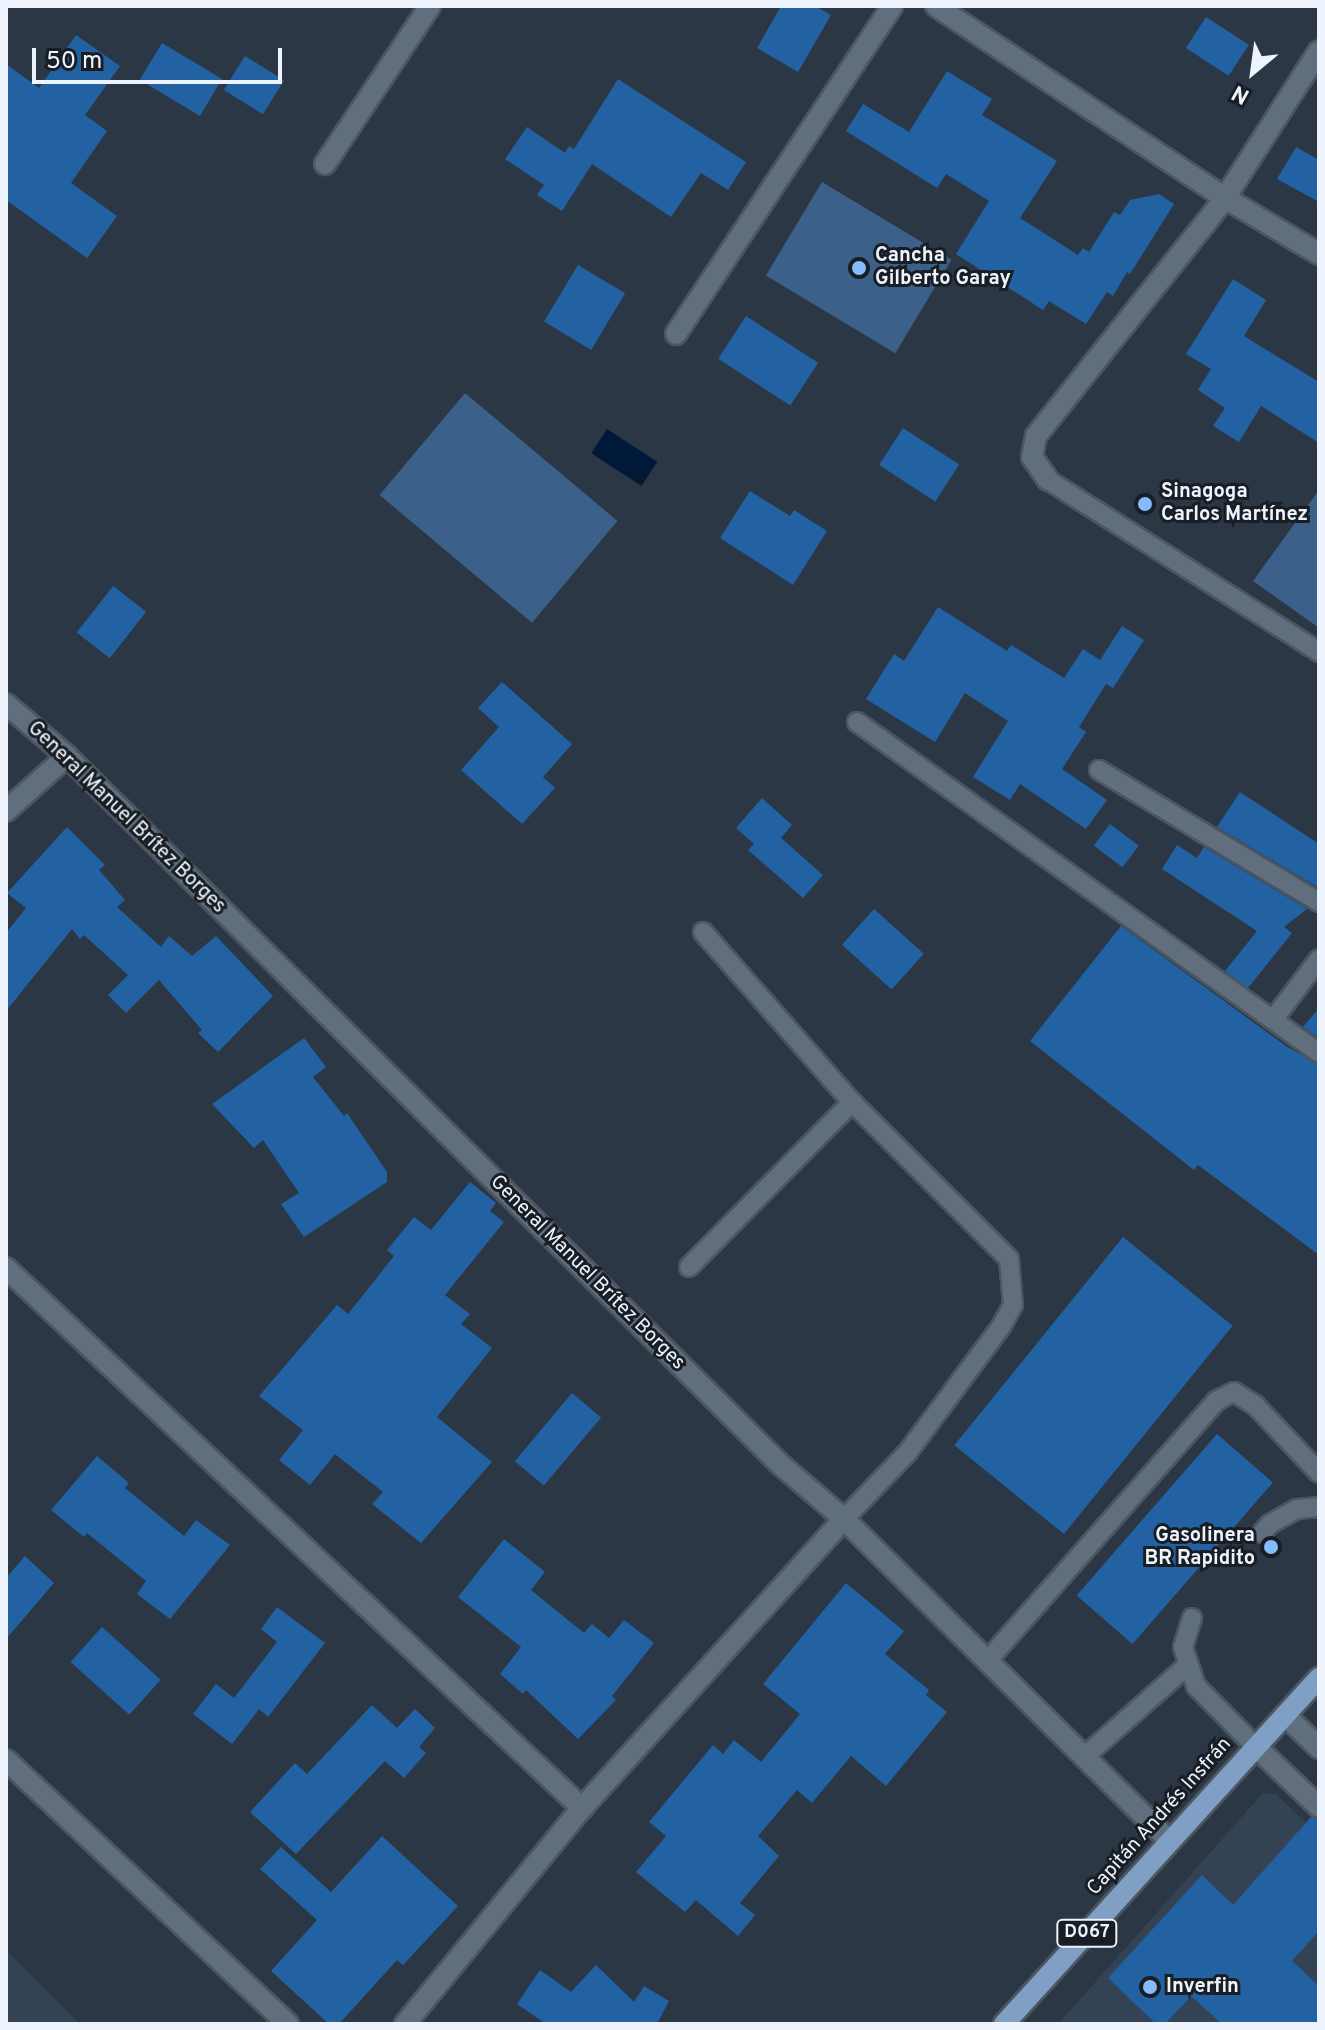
<!DOCTYPE html>
<html>
<head>
<meta charset="utf-8">
<style>
  body { margin:0 }
  #map { position:relative; width:1325px; height:2030px; overflow:hidden; background:#2b3744; font-family:Overpass,sans-serif }
  div>[style] { position:absolute }
  .built>* { inset:0; background:#334354 }
  .green>* { inset:0; background:#3b608a; transform-origin:0 0 }
  .water>* { inset:0; background:#001939; transform-origin:0 0 }
  .building>* { inset:0; background:#2362a2; transform-origin:0 0 }
  .roads { filter:drop-shadow(2px 0 #4c5661) drop-shadow(-2px 0 #4c5661) drop-shadow(0 2px #4c5661) drop-shadow(0 -2px #4c5661) }
  .lane>* { height:18px; margin:-9px; padding:0 9px; transform-origin:9px; border-radius:9px; background:#616e7d }
  .street>* { height:20px; margin:-10px; padding:0 10px; transform-origin:10px; border-radius:10px; background:#616e7d }
  .secondary>* { height:20px; margin:-10px; padding:0 10px; transform-origin:10px; border-radius:10px; background:#616e7d }
  .primary>* { height:20px; margin:-10px; padding:0 10px; transform-origin:10px; border-radius:10px; background:#7f9fc4 }
  .dots>* { width:22px; height:22px; translate:-50% -50%; box-sizing:border-box; border:4px solid #191e24; border-radius:50% }
  span { translate:-50% -50%; white-space:nowrap; text-align:center; line-height:1.15; -webkit-text-stroke:6px #191e24; paint-order:stroke }
  .shield-label span { padding:2px 6px; background:#191e24; border:2px solid; border-radius:6px; -webkit-text-stroke-width:0 }
  .shield-label { font-size:18px; color:#edf4fd; font-weight:700 }
  .poi-label { font-size:20px; color:#edf4fd; font-weight:700 }
  .left { translate:0 -50%; text-align:left }
  .right { translate:-100% -50%; text-align:right }
  .street-label { font-size:20px; color:#edf4fd }
  .frame { position:absolute; inset:0; border:8px solid #edf4fd; pointer-events:none }
  .north { position:absolute; left:1213px; top:32px; width:80px; height:80px; -webkit-text-stroke:6px #191e24; paint-order:stroke; rotate:209deg; font-size:22px; font-weight:700; line-height:32px; text-align:center; color:#edf4fd }
  .north::after { content:''; display:block; margin:auto; width:28px; height:36px; background:#edf4fd; clip-path:polygon(50% 0,100% 100%,50% 72%,0 100%) }
  .scale { position:absolute; left:32px; top:48px; width:250px; height:36px; box-sizing:border-box; border:4px solid #edf4fd; border-top:0; padding-left:10px; font-size:24px; line-height:28px; white-space:nowrap; color:#edf4fd; -webkit-text-stroke:6px #191e24; paint-order:stroke }
</style>
</head>
<body>
<div id="map">
  <div class="built">
    <div style="clip-path:polygon(1263px 1793px,1276px 1794px,1319px 1835px,1319px 2024px,1058px 2024px)"></div>
    <div style="clip-path:polygon(6px 1950px,80px 2024px,6px 2024px)"></div>
  </div>
  <div class="green">
    <div style="left:822px;top:182px;width:151px;height:109px;rotate:31deg"></div>
    <div style="left:465px;top:393px;width:199px;height:133px;rotate:40deg"></div>
    <div style="clip-path:polygon(1319px 490px,1319px 628px,1253px 581px)"></div>
  </div>
  <div class="water">
    <div style="left:607px;top:429px;width:60px;height:29px;rotate:33deg"></div>
  </div>
  <div class="building">
    <div style="clip-path:polygon(781px 6px,815px 6px,831px 15px,798px 72px,757px 48px)"></div>
    <div style="left:1206px;top:17px;width:51px;height:37px;rotate:33deg"></div>
    <div style="clip-path:polygon(76px 35px,120px 66px,85px 115px,107px 131px,71px 183px,117px 216px,87px 258px,6px 200px,6px 64px,39px 88px)"></div>
    <div style="left:162px;top:43px;width:70px;height:43px;rotate:31deg"></div>
    <div style="left:245px;top:56px;width:46px;height:40px;rotate:32deg"></div>
    <div style="clip-path:polygon(947px 71px,992px 99px,982px 115px,1057px 161px,1020px 218px,1078px 255px,1083px 248px,1089px 252px,1114px 212px,1120px 215px,1130px 200px,1159px 194px,1174px 204px,1130px 274px,1127px 272px,1113px 296px,1107px 292px,1086px 324px,1049px 301px,1043px 310px,956px 254px,989px 201px,946px 174px,937px 188px,846px 131px,863px 104px,909px 132px)"></div>
    <div style="clip-path:polygon(618px 79px,746px 162px,728px 190px,701px 173px,671px 217px,592px 164px,562px 211px,537px 195px,544px 185px,505px 159px,527px 127px,565px 153px,569px 146px,574px 149px)"></div>
    <div style="clip-path:polygon(1296px 147px,1319px 160px,1319px 202px,1277px 179px)"></div>
    <div style="left:578px;top:265px;width:55px;height:66px;rotate:31deg"></div>
    <div style="clip-path:polygon(1233px 279px,1266px 300px,1244px 336px,1319px 382px,1319px 443px,1261px 406px,1239px 442px,1213px 426px,1225px 408px,1198px 390px,1211px 369px,1186px 354px)"></div>
    <div style="left:746px;top:316px;width:86px;height:51px;rotate:33deg"></div>
    <div style="left:903px;top:428px;width:67px;height:44px;rotate:33deg"></div>
    <div style="clip-path:polygon(750px 491px,790px 516px,794px 510px,827px 531px,793px 585px,720px 538px)"></div>
    <div style="left:113px;top:586px;width:42px;height:59px;rotate:38deg"></div>
    <div style="clip-path:polygon(938px 607px,1007px 651px,1011px 645px,1064px 678px,1083px 649px,1100px 660px,1122px 626px,1144px 640px,1113px 688px,1106px 684px,1079px 727px,1086px 732px,1062px 769px,1107px 800px,1086px 829px,1020px 784px,1010px 800px,973px 777px,1008px 721px,965px 693px,935px 742px,866px 699px,894px 654px,904px 661px)"></div>
    <div style="clip-path:polygon(502px 682px,572px 744px,543px 777px,555px 788px,522px 824px,461px 770px,499px 727px,478px 708px)"></div>
    <div style="clip-path:polygon(1240px 792px,1319px 844px,1319px 888px,1217px 827px)"></div>
    <div style="clip-path:polygon(762px 798px,792px 825px,781px 838px,823px 875px,803px 898px,748px 850px,754px 844px,736px 828px)"></div>
    <div style="left:1110px;top:824px;width:36px;height:27px;rotate:37deg"></div>
    <div style="clip-path:polygon(67px 827px,105px 865px,99px 870px,125px 900px,117px 907px,161px 947px,169px 936px,192px 956px,216px 936px,273px 996px,218px 1052px,198px 1033px,202px 1030px,159px 980px,126px 1013px,108px 995px,128px 975px,84px 935px,80px 939px,72px 929px,6px 1011px,6px 933px,26px 908px,7px 893px)"></div>
    <div style="clip-path:polygon(1177px 845px,1197px 858px,1204px 847px,1307px 909px,1284px 927px,1292px 933px,1248px 988px,1225px 971px,1257px 931px,1162px 869px)"></div>
    <div style="left:874px;top:909px;width:67px;height:48px;rotate:42deg"></div>
    <div style="clip-path:polygon(1121px 926px,1286px 1046px,1319px 1065px,1319px 1255px,1198px 1165px,1194px 1170px,1030px 1041px)"></div>
    <div style="clip-path:polygon(1319px 1008px,1319px 1038px,1303px 1027px)"></div>
    <div style="clip-path:polygon(304px 1038px,326px 1067px,313px 1077px,344px 1116px,347px 1113px,387px 1172px,387px 1182px,304px 1237px,281px 1204px,299px 1193px,263px 1140px,254px 1148px,212px 1104px)"></div>
    <div style="clip-path:polygon(470px 1182px,496px 1203px,490px 1211px,504px 1222px,445px 1295px,470px 1314px,461px 1324px,492px 1348px,437px 1417px,492px 1462px,421px 1543px,372px 1504px,383px 1492px,335px 1454px,310px 1485px,279px 1460px,303px 1430px,259px 1396px,337px 1305px,348px 1314px,394px 1256px,387px 1250px,414px 1217px,431px 1230px)"></div>
    <div style="left:1123px;top:1237px;width:141px;height:268px;rotate:39deg"></div>
    <div style="left:572px;top:1393px;width:38px;height:89px;rotate:40deg"></div>
    <div style="left:1217px;top:1434px;width:74px;height:214px;rotate:41deg"></div>
    <div style="clip-path:polygon(97px 1456px,129px 1483px,125px 1488px,184px 1536px,196px 1520px,230px 1545px,170px 1619px,137px 1594px,146px 1581px,87px 1533px,84px 1537px,51px 1510px)"></div>
    <div style="clip-path:polygon(504px 1539px,545px 1572px,531px 1590px,584px 1633px,592px 1624px,609px 1638px,624px 1620px,654px 1643px,612px 1696px,616px 1700px,578px 1739px,526px 1690px,523px 1694px,500px 1674px,521px 1647px,458px 1597px)"></div>
    <div style="clip-path:polygon(25px 1556px,54px 1583px,6px 1639px,6px 1578px)"></div>
    <div style="clip-path:polygon(846px 1583px,904px 1631px,885px 1654px,929px 1690px,926px 1695px,947px 1712px,886px 1786px,851px 1756px,812px 1803px,797px 1790px,758px 1836px,779px 1856px,740px 1903px,755px 1915px,738px 1936px,696px 1900px,685px 1912px,636px 1872px,666px 1836px,649px 1822px,713px 1745px,723px 1754px,734px 1740px,761px 1762px,800px 1714px,763px 1684px)"></div>
    <div style="clip-path:polygon(277px 1607px,325px 1643px,268px 1717px,259px 1709px,232px 1744px,193px 1714px,216px 1684px,234px 1698px,277px 1642px,261px 1629px)"></div>
    <div style="left:102px;top:1627px;width:79px;height:47px;rotate:42deg"></div>
    <div style="clip-path:polygon(372px 1705px,397px 1728px,415px 1709px,435px 1728px,419px 1747px,426px 1753px,404px 1778px,385px 1761px,296px 1854px,250px 1812px,295px 1763px,307px 1774px)"></div>
    <div style="clip-path:polygon(1311px 1817px,1319px 1820px,1319px 1931px,1292px 1961px,1319px 1986px,1319px 2024px,1222px 2024px,1191px 1996px,1165px 2024px,1156px 2024px,1108px 1978px,1202px 1875px,1233px 1905px)"></div>
    <div style="clip-path:polygon(382px 1836px,458px 1906px,403px 1965px,397px 1960px,339px 2024px,329px 2024px,271px 1971px,317px 1920px,260px 1869px,281px 1847px,331px 1892px)"></div>
    <div style="clip-path:polygon(596px 1965px,634px 2002px,644px 1986px,669px 2001px,657px 2024px,546px 2024px,517px 2004px,540px 1970px,571px 1992px)"></div>
  </div>
  <div class="roads">
    <div class="lane">
      <div style="left:1048px;top:480px;width:321px;rotate:32.4deg"></div>
      <div style="left:857px;top:722px;width:568px;rotate:35.62deg"></div>
      <div style="left:1099px;top:770px;width:257px;rotate:31deg"></div>
      <div style="left:703px;top:932px;width:226px;rotate:48.8deg"></div>
      <div style="left:852px;top:1102px;width:222px;rotate:45deg"></div>
      <div style="left:1009px;top:1259px;width:46px;rotate:85deg"></div>
      <div style="left:1013px;top:1305px;width:26px;rotate:119deg"></div>
      <div style="left:1000px;top:1328px;width:154px;rotate:126.6deg"></div>
      <div style="left:908px;top:1452px;width:93px;rotate:133.7deg"></div>
      <div style="left:1273px;top:1020px;width:76px;rotate:-53deg"></div>
      <div style="left:689px;top:1267px;width:232px;rotate:-45.3deg"></div>
      <div style="left:1262px;top:1533px;width:12px;rotate:-48deg"></div>
      <div style="left:1270px;top:1524px;width:31px;rotate:-29deg"></div>
      <div style="left:1297px;top:1509px;width:22px;rotate:-5deg"></div>
      <div style="left:1192px;top:1618px;width:30px;rotate:107deg"></div>
      <div style="left:1183px;top:1647px;width:41px;rotate:71.6deg"></div>
      <div style="left:1196px;top:1686px;width:86px;rotate:45.5deg"></div>
      <div style="left:987px;top:1661px;width:346px;rotate:-48.6deg"></div>
      <div style="left:1216px;top:1401px;width:20px;rotate:-27deg"></div>
      <div style="left:1234px;top:1392px;width:25px;rotate:32deg"></div>
      <div style="left:1255px;top:1405px;width:93px;rotate:46.7deg"></div>
      <div style="left:1084px;top:1757px;width:137px;rotate:-41.5deg"></div>
    </div>
    <div class="street">
      <div style="left:936px;top:6px;width:347px;rotate:33.6deg"></div>
      <div style="left:1225px;top:198px;width:109px;rotate:30.8deg"></div>
      <div style="left:325px;top:164px;width:190px;rotate:-56.4deg"></div>
      <div style="left:676px;top:334px;width:393px;rotate:-56.6deg"></div>
      <div style="left:1048px;top:480px;width:28px;rotate:-125deg"></div>
      <div style="left:1032px;top:457px;width:21px;rotate:-79deg"></div>
      <div style="left:1036px;top:436px;width:304px;rotate:-51.5deg"></div>
      <div style="left:1225px;top:198px;width:174px;rotate:-57.4deg"></div>
      <div style="left:6px;top:811px;width:82px;rotate:-42deg"></div>
      <div style="left:6px;top:1268px;width:790px;rotate:43.15deg"></div>
      <div style="left:6px;top:1760px;width:386px;rotate:43.1deg"></div>
      <div style="left:405px;top:2024px;width:279px;rotate:-50.7deg"></div>
      <div style="left:582px;top:1808px;width:390px;rotate:-47.8deg"></div>
    </div>
    <div class="secondary">
      <div style="left:6px;top:704px;width:80px;rotate:40.4deg"></div>
      <div style="left:67px;top:756px;width:1006px;rotate:44.8deg"></div>
      <div style="left:781px;top:1465px;width:83px;rotate:40.6deg"></div>
      <div style="left:844px;top:1519px;width:458px;rotate:44.7deg"></div>
      <div style="left:1285px;top:1715px;width:47px;rotate:44.1deg"></div>
      <div style="left:1256px;top:1747px;width:87px;rotate:43.6deg"></div>
    </div>
    <div class="primary">
      <div style="left:1004px;top:2024px;width:468px;rotate:-47.7deg"></div>
    </div>
  </div>
  <div class="dots">
    <div style="left:859px;top:268px;background:#84bcfb"></div>
    <div style="left:1145px;top:504px;background:#84bcfb"></div>
    <div style="left:1271px;top:1547px;background:#84bcfb"></div>
    <div style="left:1150px;top:1987px;background:#84bcfb"></div>
  </div>
  <div class="shield-label">
    <span style="left:1087px;top:1933px">D067</span>
  </div>
  <div class="poi-label">
    <span class="left" style="left:875px;top:268px">Cancha<br>Gilberto Garay</span>
    <span class="left" style="left:1161px;top:504px">Sinagoga<br>Carlos Martínez</span>
    <span class="right" style="left:1255px;top:1548px">Gasolinera<br>BR Rapidito</span>
    <span class="left" style="left:1166px;top:1987px">Inverfin</span>
  </div>
  <div class="street-label">
    <span style="left:126px;top:818px;rotate:44deg">General Manuel Brítez Borges</span>
    <span style="left:587px;top:1273px;rotate:45deg">General Manuel Brítez Borges</span>
    <span style="left:1160px;top:1817px;rotate:-48deg">Capitán Andrés Insfrán</span>
  </div>
  <div class="frame"></div>
  <div class="north">N</div>
  <div class="scale">50 m</div>
</div>
</body>
</html>
